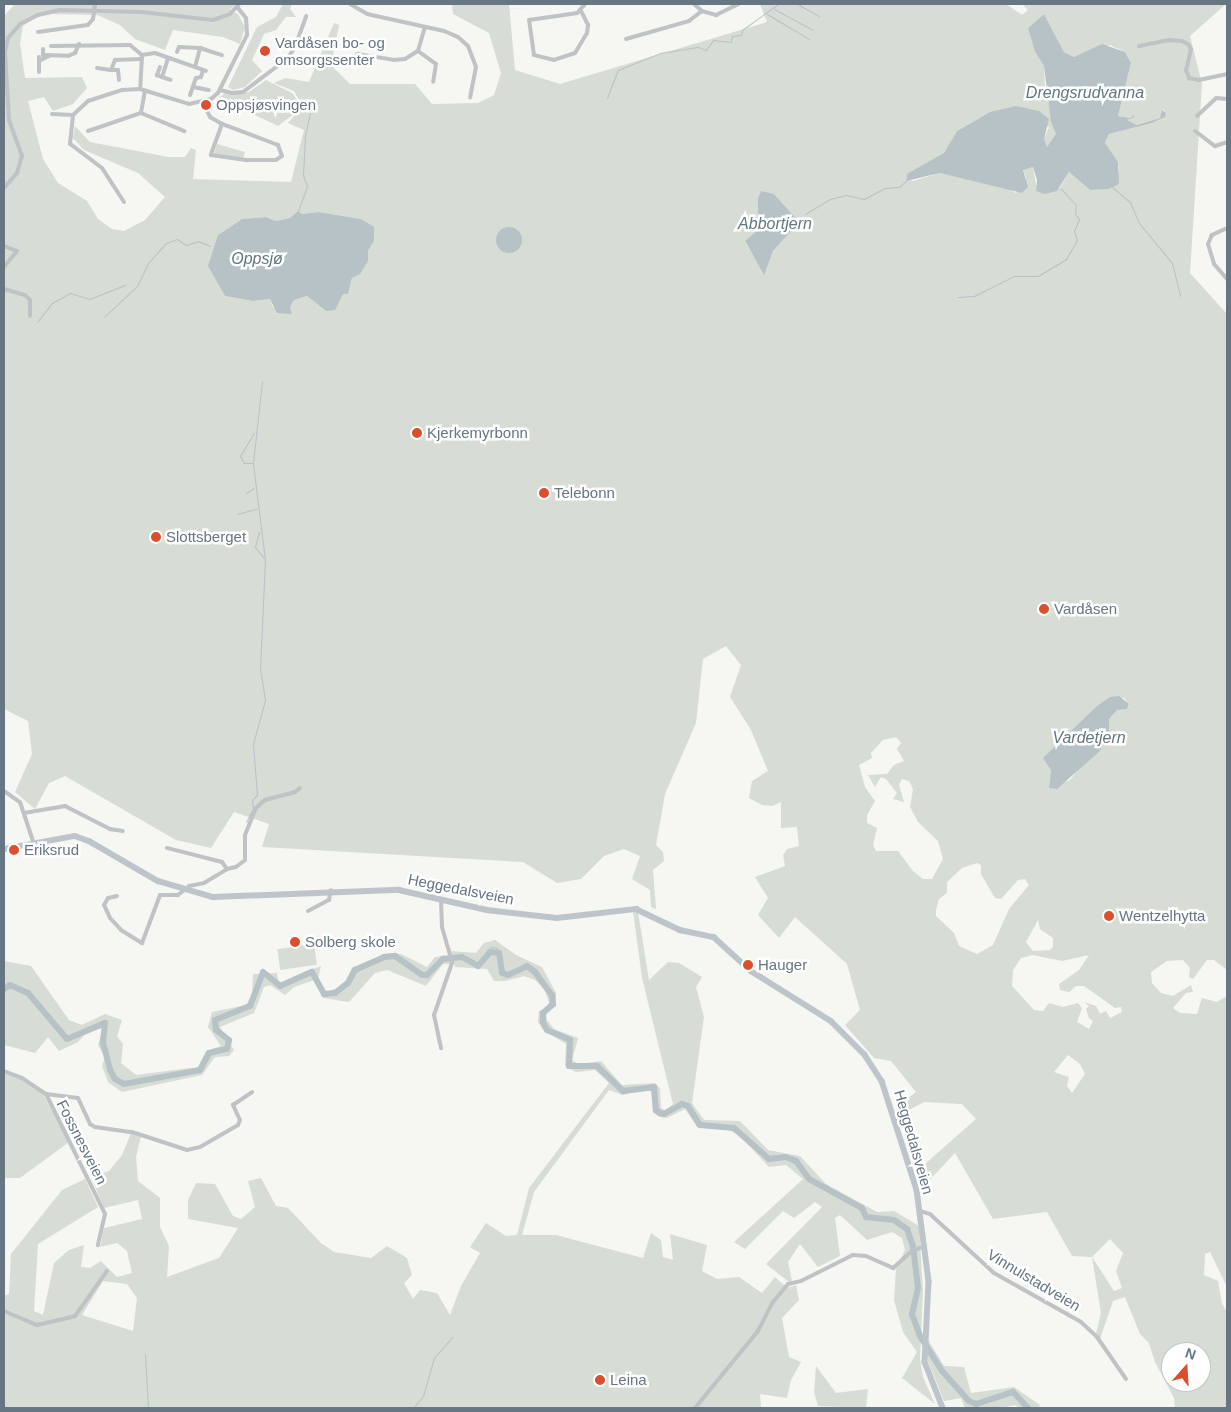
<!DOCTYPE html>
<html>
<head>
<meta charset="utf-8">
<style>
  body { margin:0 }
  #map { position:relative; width:1231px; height:1412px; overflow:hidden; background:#f6f6f2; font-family:Helvetica,sans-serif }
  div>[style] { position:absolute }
  .green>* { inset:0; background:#d7dcd4; transform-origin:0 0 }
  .water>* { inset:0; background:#b6c2c6 }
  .round { border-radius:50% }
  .stream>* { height:1px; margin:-0.5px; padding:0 0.5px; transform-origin:0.5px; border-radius:0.5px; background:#b6c2c6 }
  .river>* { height:6px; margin:-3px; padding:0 3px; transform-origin:3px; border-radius:3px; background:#b6c2c6 }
  .minor>* { height:4px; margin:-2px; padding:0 2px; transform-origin:2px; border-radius:2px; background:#bfc3c6 }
  .secondary>* { height:5.5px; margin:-2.75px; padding:0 2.75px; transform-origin:2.75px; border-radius:2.75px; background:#bec5ca }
  .dots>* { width:14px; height:14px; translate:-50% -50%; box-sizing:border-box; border:2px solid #fff; border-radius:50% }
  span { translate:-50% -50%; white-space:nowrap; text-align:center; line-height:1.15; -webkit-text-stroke:5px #fff; paint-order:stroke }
  .poi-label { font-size:15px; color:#667682 }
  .left { translate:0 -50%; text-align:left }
  .street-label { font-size:15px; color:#667682 }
  .water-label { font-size:16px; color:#62787f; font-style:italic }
  .frame { position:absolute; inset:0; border:5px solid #667682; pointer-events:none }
  .north { position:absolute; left:1161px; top:1342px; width:50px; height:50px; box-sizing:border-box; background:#fff; border:1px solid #c2c8cd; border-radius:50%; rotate:19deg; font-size:14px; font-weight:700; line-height:20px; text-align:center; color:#667682 }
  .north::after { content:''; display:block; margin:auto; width:18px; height:22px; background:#db4f2d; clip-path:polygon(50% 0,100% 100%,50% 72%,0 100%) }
</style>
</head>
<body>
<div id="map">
  <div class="green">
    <div style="clip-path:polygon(evenodd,15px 4px,235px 4px,230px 10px,238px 14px,245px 27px,240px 44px,223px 37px,173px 30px,165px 50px,135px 39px,120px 25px,97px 15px,52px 14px,38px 16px,23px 26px,20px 43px,25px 78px,82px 77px,87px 88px,73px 104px,53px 111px,44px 97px,28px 101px,43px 159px,58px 183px,87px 201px,98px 219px,112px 229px,124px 231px,145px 220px,165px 197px,138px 173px,84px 150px,73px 138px,75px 126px,90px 142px,168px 157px,185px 157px,191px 148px,196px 150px,193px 179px,291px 182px,304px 130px,288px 123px,295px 115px,299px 100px,294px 91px,274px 83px,285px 78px,309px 82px,334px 23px,339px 25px,331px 65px,350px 84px,415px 84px,432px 104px,478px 103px,494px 95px,501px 73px,489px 33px,453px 14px,452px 4px,509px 4px,515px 70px,560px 84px,767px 22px,760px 4px,1006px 4px,1022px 15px,1028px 10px,1022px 4px,1226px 4px,1190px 36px,1202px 84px,1190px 273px,1227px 314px,1227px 970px,1214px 960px,1207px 960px,1193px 979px,1189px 977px,1190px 968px,1183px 960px,1167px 961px,1151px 972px,1152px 983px,1161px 993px,1173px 996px,1191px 985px,1193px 992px,1186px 993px,1173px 1008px,1180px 1013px,1197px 1014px,1202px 998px,1217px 1002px,1227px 996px,1227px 1287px,1210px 1252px,1205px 1254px,1204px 1275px,1218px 1281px,1222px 1304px,1227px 1312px,1227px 1408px,1175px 1408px,1174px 1398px,1155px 1362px,1149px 1343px,1140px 1334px,1125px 1297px,1113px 1301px,1100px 1339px,1096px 1334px,1101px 1313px,1092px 1257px,1072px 1256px,1047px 1212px,993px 1219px,955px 1153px,922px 1188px,917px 1171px,976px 1119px,962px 1104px,924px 1102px,909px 1110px,898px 1106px,916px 1092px,891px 1061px,874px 1058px,845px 1025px,860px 1010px,847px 964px,795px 917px,779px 938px,758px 915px,768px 898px,755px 877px,785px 866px,783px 855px,787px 849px,799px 846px,797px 827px,781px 828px,781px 802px,772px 806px,762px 805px,749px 798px,752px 781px,768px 771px,751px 730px,730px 697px,741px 665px,726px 646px,703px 659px,696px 723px,665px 794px,656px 845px,663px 852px,664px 861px,653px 870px,656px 909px,651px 907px,650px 890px,632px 879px,640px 856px,624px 849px,604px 856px,581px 879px,557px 883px,523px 862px,262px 847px,269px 824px,234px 812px,211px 848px,176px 840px,65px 776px,49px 783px,35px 809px,15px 792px,32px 754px,28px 721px,4px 709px,4px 16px,15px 4px,1044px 14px,1064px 52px,1074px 57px,1110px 45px,1125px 52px,1131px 63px,1118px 116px,1130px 118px,1135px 114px,1133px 118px,1127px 120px,1137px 125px,1160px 118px,1163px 109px,1166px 114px,1161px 119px,1152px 123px,1109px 134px,1105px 144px,1118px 162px,1119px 170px,1112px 188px,1090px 190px,1069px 172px,1060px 188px,1045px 194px,1036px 185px,1033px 167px,1023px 169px,1026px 178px,1016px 193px,1005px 187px,940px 173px,913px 181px,905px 178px,944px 153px,957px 131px,990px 112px,1049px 127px,1044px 139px,1047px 148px,1057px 135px,1045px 89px,1044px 66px,1035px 52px,1028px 28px,1044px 14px,15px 4px,774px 194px,798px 222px,773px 251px,764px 274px,745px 242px,758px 230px,774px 194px,15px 4px,298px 211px,302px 214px,319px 212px,361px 219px,374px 241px,368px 251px,368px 261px,352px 278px,348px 294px,343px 293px,326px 311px,307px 296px,294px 300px,290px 307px,292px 314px,273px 307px,270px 299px,253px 301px,225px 296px,212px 269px,218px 235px,242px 219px,266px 217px,276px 221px,290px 218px,298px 211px,15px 4px,1124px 698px,1129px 705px,1127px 709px,1117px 710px,1109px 719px,1109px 737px,1100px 751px,1086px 760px,1070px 780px,1049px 788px,1051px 770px,1064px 740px,1097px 706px,1124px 698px,15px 4px,896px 737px,901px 743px,897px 749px,904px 761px,894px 765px,887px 774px,868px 775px,875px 787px,881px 777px,886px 779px,897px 793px,893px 799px,904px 802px,899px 785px,902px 779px,909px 781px,913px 789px,910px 807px,918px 822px,938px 841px,943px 859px,932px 879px,923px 879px,913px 871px,898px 851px,876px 851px,873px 845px,877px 828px,867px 823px,867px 815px,875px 801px,865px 787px,859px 765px,872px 758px,871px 753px,883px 740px,896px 737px,15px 4px,977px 863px,981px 865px,981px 874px,995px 898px,1001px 899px,1018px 880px,1025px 879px,1029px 885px,1009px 909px,993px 945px,977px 954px,959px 946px,954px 933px,936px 916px,936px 910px,939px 899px,947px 893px,947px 882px,962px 868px,977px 863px,15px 4px,1038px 920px,1040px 929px,1053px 938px,1053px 947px,1050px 950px,1033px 951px,1026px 942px,1038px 920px,15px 4px,1033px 955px,1062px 961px,1089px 955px,1079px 970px,1059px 984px,1060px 990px,1069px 992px,1076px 986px,1084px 986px,1115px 1008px,1121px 1007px,1122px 1012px,1110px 1018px,1106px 1011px,1100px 1014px,1096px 1006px,1084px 1002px,1089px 1006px,1086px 1009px,1089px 1018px,1093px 1021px,1089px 1029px,1077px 1022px,1082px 1008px,1078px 1003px,1063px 1007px,1049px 1003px,1043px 1011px,1034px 1010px,1012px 986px,1013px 970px,1021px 958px,1033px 955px,15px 4px,1068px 1055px,1080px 1064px,1085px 1074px,1072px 1093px,1067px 1086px,1069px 1077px,1054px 1072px,1068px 1055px,15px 4px,1110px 1239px,1123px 1253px,1116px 1271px,1122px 1288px,1114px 1291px,1092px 1257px,1110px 1239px,15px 4px,1171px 1352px,1201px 1352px,1201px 1382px,1171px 1382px,1171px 1352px)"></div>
    <div style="clip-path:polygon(283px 4px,292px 4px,290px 9px,296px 17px,286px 17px,276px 30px,264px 34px,252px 60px,262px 71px,245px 87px,233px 90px,228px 87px,257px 27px,276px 17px)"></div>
    <div style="clip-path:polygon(266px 80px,292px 93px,297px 100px,292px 108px,294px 114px,278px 126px,219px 98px,225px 93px,249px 92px)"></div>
    <div style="clip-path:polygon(217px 144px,245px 152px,243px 158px,214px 154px)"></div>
    <div style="clip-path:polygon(evenodd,633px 911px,638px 912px,649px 980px,668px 962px,679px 963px,702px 977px,696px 987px,704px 1017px,692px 1103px,704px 1120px,740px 1121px,768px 1150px,800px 1156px,826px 1184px,877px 1212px,894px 1211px,919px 1226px,923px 1291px,920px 1359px,923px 1377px,935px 1404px,902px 1378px,917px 1352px,903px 1332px,894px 1300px,896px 1268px,905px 1250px,902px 1238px,892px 1232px,867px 1240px,840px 1215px,835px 1218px,840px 1256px,818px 1267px,800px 1244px,788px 1262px,792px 1281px,789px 1282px,766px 1264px,822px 1207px,815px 1202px,794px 1218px,783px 1211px,745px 1249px,734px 1242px,803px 1179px,786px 1165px,769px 1167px,740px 1136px,729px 1130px,697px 1127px,685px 1109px,667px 1118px,660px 1117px,653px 1113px,651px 1091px,647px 1089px,623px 1095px,609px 1090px,534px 1192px,522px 1235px,556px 1235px,643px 1258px,651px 1233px,661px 1240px,663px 1257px,673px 1260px,670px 1234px,707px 1245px,702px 1271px,717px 1279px,739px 1277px,762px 1293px,775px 1277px,787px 1288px,796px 1285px,799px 1300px,782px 1318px,789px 1357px,801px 1362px,791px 1380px,787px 1398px,760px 1394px,761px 1408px,4px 1408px,4px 1296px,9px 1294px,11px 1254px,62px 1190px,85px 1179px,98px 1207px,38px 1244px,34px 1311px,43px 1315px,54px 1263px,69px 1250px,84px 1245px,81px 1267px,90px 1268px,101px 1261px,117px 1277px,132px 1273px,127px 1251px,117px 1243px,100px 1247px,104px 1228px,142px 1219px,138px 1200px,104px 1208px,91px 1177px,109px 1171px,122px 1155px,131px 1133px,141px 1136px,136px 1157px,138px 1181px,160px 1198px,160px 1227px,169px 1246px,167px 1277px,219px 1258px,238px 1228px,188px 1219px,188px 1200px,196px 1183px,215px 1184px,233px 1216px,241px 1219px,255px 1207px,248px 1181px,261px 1178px,276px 1206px,288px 1208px,321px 1243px,334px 1252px,371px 1258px,387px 1246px,407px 1258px,412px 1275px,404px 1283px,413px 1299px,420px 1290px,437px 1293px,450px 1315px,461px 1286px,480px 1253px,470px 1247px,486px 1223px,506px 1236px,517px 1235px,529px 1188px,609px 1083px,595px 1070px,576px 1072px,565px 1066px,566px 1044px,543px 1030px,538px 1022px,539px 1011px,548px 1007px,549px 1002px,544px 989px,535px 980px,524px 976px,505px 981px,494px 981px,487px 969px,455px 967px,451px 951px,476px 953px,484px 943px,495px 940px,516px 955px,542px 967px,556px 993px,556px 1006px,546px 1014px,547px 1020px,554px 1029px,578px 1038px,572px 1060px,579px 1064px,601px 1061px,622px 1085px,655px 1083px,660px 1088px,661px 1108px,665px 1110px,673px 1104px,642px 978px,633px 911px,103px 1281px,127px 1284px,137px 1298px,133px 1331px,82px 1315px,103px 1281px)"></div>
    <div style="left:314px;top:944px;width:21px;height:37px;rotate:82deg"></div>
    <div style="clip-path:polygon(389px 953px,401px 954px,427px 967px,435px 957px,451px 955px,453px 964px,443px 964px,426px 986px,387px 970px,375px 973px,349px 1002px,323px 998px,314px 980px,294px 987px,285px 995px,270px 985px,264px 987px,254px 1013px,220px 1027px,234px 1050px,229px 1056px,215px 1057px,202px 1075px,122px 1092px,108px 1082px,102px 1066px,105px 1057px,98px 1045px,103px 1028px,89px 1030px,78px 1042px,59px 1051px,48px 1037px,35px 1053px,4px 1045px,4px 961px,31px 966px,69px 1020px,82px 1025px,105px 1014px,122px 1020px,117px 1036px,123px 1044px,121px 1063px,136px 1075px,198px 1067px,206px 1051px,221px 1046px,208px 1027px,212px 1012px,246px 1005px,252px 995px,253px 974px,277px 973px,279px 984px,286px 986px,304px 972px,321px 966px,318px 979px,326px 992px,343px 986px,352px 968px)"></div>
    <div style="clip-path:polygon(4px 1071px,17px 1075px,43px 1094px,69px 1142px,20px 1178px,4px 1178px)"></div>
    <div style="clip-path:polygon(927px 1338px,944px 1366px,964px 1367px,971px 1393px,1014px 1387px,1040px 1405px,1039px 1408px,1018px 1408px,1016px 1405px,1001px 1408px,965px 1408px,961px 1398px,944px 1401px,928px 1361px)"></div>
    <div style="clip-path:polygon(816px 1366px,836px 1393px,868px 1389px,866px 1408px,818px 1406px,814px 1392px)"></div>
  </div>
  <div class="water">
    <div style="clip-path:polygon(1044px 14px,1064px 52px,1074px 57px,1102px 44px,1125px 52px,1131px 63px,1118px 116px,1130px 118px,1135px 114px,1133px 118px,1127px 120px,1137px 125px,1160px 118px,1162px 110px,1166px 113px,1165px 117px,1152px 123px,1109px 134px,1105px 143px,1118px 162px,1119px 184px,1109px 189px,1090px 190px,1069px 172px,1057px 191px,1045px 194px,1036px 191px,1037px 180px,1033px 167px,1023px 170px,1028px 187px,1022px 193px,940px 173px,906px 181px,907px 174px,944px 153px,957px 131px,990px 112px,1016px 106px,1039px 111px,1049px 119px,1044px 139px,1047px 147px,1056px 134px,1051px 122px,1044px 66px,1035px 52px,1028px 28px)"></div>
    <div style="clip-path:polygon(761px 191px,774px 194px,799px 222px,773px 251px,764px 275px,745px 241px,758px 230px,758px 198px)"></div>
    <div style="clip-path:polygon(298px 211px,302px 214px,319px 212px,361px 219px,374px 227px,374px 241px,368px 251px,368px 261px,360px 274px,352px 278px,348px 294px,343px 294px,335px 310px,326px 311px,307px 296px,294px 300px,290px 307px,292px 314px,277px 313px,270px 299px,253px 301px,225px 296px,208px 266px,218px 235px,242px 219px,266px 217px,276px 221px,290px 218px)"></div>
    <div class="round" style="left:496px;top:227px;width:26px;height:26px"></div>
    <div style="clip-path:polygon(1119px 696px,1129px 704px,1127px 709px,1117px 710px,1109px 719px,1109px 737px,1100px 751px,1057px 789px,1049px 788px,1051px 770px,1043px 758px,1097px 706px,1110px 697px)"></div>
  </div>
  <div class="stream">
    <div style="left:799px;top:5px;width:23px;rotate:29deg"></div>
    <div style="left:774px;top:9px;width:44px;rotate:28.3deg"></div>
    <div style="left:767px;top:14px;width:49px;rotate:30.8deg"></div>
    <div style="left:607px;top:98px;width:30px;rotate:-69deg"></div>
    <div style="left:618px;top:70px;width:45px;rotate:-22deg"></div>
    <div style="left:660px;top:53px;width:38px;rotate:-9deg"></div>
    <div style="left:698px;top:47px;width:9px;rotate:21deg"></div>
    <div style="left:706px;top:50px;width:12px;rotate:-55deg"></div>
    <div style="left:713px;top:40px;width:18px;rotate:6deg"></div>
    <div style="left:731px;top:42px;width:6px;rotate:-81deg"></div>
    <div style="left:732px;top:36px;width:9px;rotate:-6deg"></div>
    <div style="left:741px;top:35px;width:5px;rotate:-79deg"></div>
    <div style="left:742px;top:30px;width:44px;rotate:-35.8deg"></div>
    <div style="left:1112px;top:187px;width:23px;rotate:40deg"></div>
    <div style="left:1130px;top:202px;width:23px;rotate:67deg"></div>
    <div style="left:1139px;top:223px;width:52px;rotate:50.5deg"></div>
    <div style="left:1172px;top:263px;width:34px;rotate:76deg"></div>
    <div style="left:298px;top:211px;width:27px;rotate:-70deg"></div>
    <div style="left:307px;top:186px;width:12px;rotate:-110deg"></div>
    <div style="left:303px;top:175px;width:39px;rotate:-87deg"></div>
    <div style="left:305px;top:136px;width:24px;rotate:-78deg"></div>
    <div style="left:805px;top:214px;width:29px;rotate:-31deg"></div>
    <div style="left:830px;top:199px;width:16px;rotate:-14deg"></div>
    <div style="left:846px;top:195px;width:18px;rotate:13deg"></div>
    <div style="left:864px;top:199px;width:24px;rotate:-28deg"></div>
    <div style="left:885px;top:188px;width:14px;rotate:-4deg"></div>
    <div style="left:899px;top:187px;width:9px;rotate:-41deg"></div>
    <div style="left:958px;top:297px;width:16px;rotate:-4deg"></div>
    <div style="left:974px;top:296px;width:45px;rotate:-26.6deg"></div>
    <div style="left:1014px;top:276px;width:24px"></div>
    <div style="left:1038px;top:276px;width:33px;rotate:-31deg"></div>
    <div style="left:1066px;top:259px;width:22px;rotate:-60deg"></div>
    <div style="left:1077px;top:240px;width:9px;rotate:-108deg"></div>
    <div style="left:1074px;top:231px;width:13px;rotate:-67deg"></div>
    <div style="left:1079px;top:219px;width:6px;rotate:-129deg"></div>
    <div style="left:1075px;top:214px;width:9px;rotate:-84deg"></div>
    <div style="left:1076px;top:205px;width:23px;rotate:-133deg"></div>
    <div style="left:104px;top:317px;width:45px;rotate:-43.2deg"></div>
    <div style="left:137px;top:286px;width:25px;rotate:-64deg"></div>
    <div style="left:148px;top:263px;width:27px;rotate:-48deg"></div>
    <div style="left:166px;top:243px;width:12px;rotate:-20deg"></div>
    <div style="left:177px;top:239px;width:11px;rotate:34deg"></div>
    <div style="left:186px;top:245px;width:13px;rotate:-18deg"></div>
    <div style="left:198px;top:241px;width:13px;rotate:23deg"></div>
    <div style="left:37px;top:322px;width:24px;rotate:-52deg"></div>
    <div style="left:52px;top:303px;width:21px;rotate:-29deg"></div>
    <div style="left:70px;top:293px;width:21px;rotate:17deg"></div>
    <div style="left:90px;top:299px;width:38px;rotate:-22deg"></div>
    <div style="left:252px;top:463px;width:8px;rotate:180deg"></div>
    <div style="left:244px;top:463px;width:8px;rotate:-120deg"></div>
    <div style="left:240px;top:456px;width:27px;rotate:-59deg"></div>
    <div style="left:246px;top:493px;width:9px;rotate:-32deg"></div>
    <div style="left:237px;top:514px;width:20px;rotate:-15deg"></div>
    <div style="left:259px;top:532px;width:16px;rotate:105deg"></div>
    <div style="left:255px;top:547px;width:14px;rotate:51deg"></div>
    <div style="left:246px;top:822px;width:15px;rotate:-62deg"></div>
    <div style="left:253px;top:809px;width:9px;rotate:-96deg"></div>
    <div style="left:252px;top:800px;width:7px;rotate:-45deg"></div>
    <div style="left:257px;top:795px;width:51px;rotate:-94.5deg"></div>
    <div style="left:253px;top:744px;width:46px;rotate:-74.7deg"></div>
    <div style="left:265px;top:700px;width:30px;rotate:-99deg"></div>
    <div style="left:260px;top:670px;width:110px;rotate:-87.4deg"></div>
    <div style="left:265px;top:560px;width:98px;rotate:-97.1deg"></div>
    <div style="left:253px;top:463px;width:82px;rotate:-83.7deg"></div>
    <div style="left:488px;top:955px;width:9px;rotate:-69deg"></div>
    <div style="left:491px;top:947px;width:6px;rotate:9deg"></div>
    <div style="left:497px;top:948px;width:5px;rotate:68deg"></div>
    <div style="left:145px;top:1354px;width:54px;rotate:86.8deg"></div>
    <div style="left:413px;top:1408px;width:16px;rotate:-50deg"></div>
    <div style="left:423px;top:1396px;width:40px;rotate:-74deg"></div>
    <div style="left:434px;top:1358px;width:28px;rotate:-49deg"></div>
  </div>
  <div class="river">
    <div style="left:4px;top:989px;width:7px;rotate:-34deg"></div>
    <div style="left:10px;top:985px;width:20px;rotate:24deg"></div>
    <div style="left:28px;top:993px;width:60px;rotate:49.7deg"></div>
    <div style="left:67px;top:1039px;width:41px;rotate:-22.8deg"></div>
    <div style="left:105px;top:1023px;width:20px;rotate:96deg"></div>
    <div style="left:103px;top:1043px;width:28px;rotate:75deg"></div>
    <div style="left:110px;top:1070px;width:10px;rotate:61deg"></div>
    <div style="left:115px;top:1079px;width:10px;rotate:29deg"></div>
    <div style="left:124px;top:1084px;width:77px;rotate:-10.4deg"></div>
    <div style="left:200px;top:1070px;width:19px;rotate:-62deg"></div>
    <div style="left:209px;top:1053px;width:18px;rotate:-13deg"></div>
    <div style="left:227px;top:1049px;width:9px;rotate:-77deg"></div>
    <div style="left:229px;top:1040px;width:16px;rotate:-142deg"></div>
    <div style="left:216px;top:1030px;width:10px;rotate:-96deg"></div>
    <div style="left:215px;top:1020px;width:38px;rotate:-22deg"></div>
    <div style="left:250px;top:1006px;width:36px;rotate:-69deg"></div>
    <div style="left:263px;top:972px;width:22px;rotate:39deg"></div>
    <div style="left:280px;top:986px;width:35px;rotate:-24deg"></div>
    <div style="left:312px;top:972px;width:25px;rotate:61deg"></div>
    <div style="left:324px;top:994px;width:11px;rotate:-5deg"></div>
    <div style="left:335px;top:993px;width:16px;rotate:-38deg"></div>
    <div style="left:348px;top:983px;width:15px;rotate:-62deg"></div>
    <div style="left:355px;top:970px;width:32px;rotate:-24deg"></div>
    <div style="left:384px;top:957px;width:11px;rotate:-5deg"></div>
    <div style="left:395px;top:956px;width:33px;rotate:35deg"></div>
    <div style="left:422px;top:975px;width:5px"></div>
    <div style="left:427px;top:975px;width:23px;rotate:-45deg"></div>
    <div style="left:443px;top:959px;width:19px;rotate:-6deg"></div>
    <div style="left:462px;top:957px;width:18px;rotate:29deg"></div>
    <div style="left:478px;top:966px;width:18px;rotate:-49deg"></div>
    <div style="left:490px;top:952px;width:9px;rotate:6deg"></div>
    <div style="left:499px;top:953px;width:20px;rotate:81deg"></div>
    <div style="left:502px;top:973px;width:6px;rotate:18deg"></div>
    <div style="left:508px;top:975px;width:21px;rotate:-25deg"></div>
    <div style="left:527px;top:966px;width:10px;rotate:37deg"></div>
    <div style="left:535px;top:972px;width:29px;rotate:54deg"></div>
    <div style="left:552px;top:995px;width:9px;rotate:84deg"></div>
    <div style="left:553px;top:1004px;width:13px;rotate:138deg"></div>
    <div style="left:543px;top:1013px;width:9px;rotate:90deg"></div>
    <div style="left:543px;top:1022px;width:9px;rotate:63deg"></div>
    <div style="left:547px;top:1030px;width:25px;rotate:23deg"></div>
    <div style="left:570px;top:1040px;width:26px;rotate:92deg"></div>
    <div style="left:569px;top:1066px;width:28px"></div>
    <div style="left:597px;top:1066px;width:36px;rotate:44deg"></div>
    <div style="left:623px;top:1091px;width:31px;rotate:-7deg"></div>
    <div style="left:654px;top:1087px;width:23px;rotate:85deg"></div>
    <div style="left:656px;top:1110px;width:5px;rotate:37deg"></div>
    <div style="left:660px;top:1113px;width:4px;rotate:14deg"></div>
    <div style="left:664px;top:1114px;width:21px;rotate:-29deg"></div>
    <div style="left:682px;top:1104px;width:6px;rotate:18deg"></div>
    <div style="left:688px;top:1106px;width:22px;rotate:58deg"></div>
    <div style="left:700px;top:1125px;width:34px;rotate:5deg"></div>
    <div style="left:734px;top:1128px;width:47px;rotate:41.5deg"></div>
    <div style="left:769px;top:1159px;width:17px;rotate:-7deg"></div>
    <div style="left:786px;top:1157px;width:11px;rotate:22deg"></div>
    <div style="left:796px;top:1161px;width:22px;rotate:54deg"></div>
    <div style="left:809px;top:1179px;width:60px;rotate:28.7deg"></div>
    <div style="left:862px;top:1208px;width:10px;rotate:66deg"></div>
    <div style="left:866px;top:1217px;width:28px;rotate:6deg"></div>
    <div style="left:894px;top:1220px;width:16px;rotate:35deg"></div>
    <div style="left:907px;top:1229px;width:18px;rotate:71deg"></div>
    <div style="left:913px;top:1246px;width:42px;rotate:83.2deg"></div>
    <div style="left:918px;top:1288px;width:27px;rotate:103deg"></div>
    <div style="left:912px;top:1314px;width:23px;rotate:70deg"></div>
    <div style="left:920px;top:1336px;width:41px;rotate:57.8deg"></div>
    <div style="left:942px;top:1371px;width:40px;rotate:48deg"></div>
    <div style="left:969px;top:1401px;width:8px;rotate:23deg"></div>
    <div style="left:976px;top:1404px;width:39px;rotate:-18deg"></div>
    <div style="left:1013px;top:1392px;width:22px;rotate:47deg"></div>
  </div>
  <div class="minor">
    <div style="left:350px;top:4px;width:20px;rotate:30deg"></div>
    <div style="left:367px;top:14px;width:79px;rotate:12.4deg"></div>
    <div style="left:444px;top:31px;width:15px;rotate:23deg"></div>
    <div style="left:458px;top:37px;width:13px;rotate:42deg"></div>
    <div style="left:468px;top:46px;width:22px;rotate:69deg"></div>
    <div style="left:476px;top:67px;width:31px;rotate:101deg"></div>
    <div style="left:694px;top:4px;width:11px;rotate:41deg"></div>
    <div style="left:702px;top:11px;width:15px;rotate:16deg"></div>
    <div style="left:716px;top:15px;width:25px;rotate:-26deg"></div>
    <div style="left:581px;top:11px;width:16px;rotate:63deg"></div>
    <div style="left:588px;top:25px;width:8px;rotate:97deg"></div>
    <div style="left:587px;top:33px;width:23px;rotate:121deg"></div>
    <div style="left:575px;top:53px;width:22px;rotate:162deg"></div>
    <div style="left:554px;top:60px;width:21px;rotate:-166deg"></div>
    <div style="left:534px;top:55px;width:35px;rotate:-98deg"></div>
    <div style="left:529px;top:20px;width:49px;rotate:-8.3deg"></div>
    <div style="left:577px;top:13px;width:12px;rotate:-48deg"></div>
    <div style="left:38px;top:32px;width:50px;rotate:-8deg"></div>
    <div style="left:88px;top:25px;width:8px;rotate:-50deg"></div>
    <div style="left:93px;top:19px;width:15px;rotate:-82deg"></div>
    <div style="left:626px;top:39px;width:66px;rotate:-15.9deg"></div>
    <div style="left:689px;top:21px;width:16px;rotate:-38deg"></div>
    <div style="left:51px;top:46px;width:79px;rotate:-0.7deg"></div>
    <div style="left:130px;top:45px;width:16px;rotate:40deg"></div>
    <div style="left:142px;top:55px;width:34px;rotate:93deg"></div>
    <div style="left:1139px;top:46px;width:31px;rotate:-11deg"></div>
    <div style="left:1169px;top:40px;width:13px;rotate:4deg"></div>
    <div style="left:1182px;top:41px;width:7px;rotate:27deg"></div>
    <div style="left:1188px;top:44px;width:6px;rotate:59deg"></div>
    <div style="left:1191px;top:49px;width:22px;rotate:103deg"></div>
    <div style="left:1186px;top:70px;width:9px;rotate:69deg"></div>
    <div style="left:1189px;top:78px;width:10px;rotate:11deg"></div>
    <div style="left:1199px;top:80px;width:29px;rotate:-12deg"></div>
    <div style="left:43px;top:49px;width:6px;rotate:90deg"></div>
    <div style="left:43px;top:55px;width:25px;rotate:2deg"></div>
    <div style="left:68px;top:56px;width:8px;rotate:-23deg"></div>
    <div style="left:75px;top:53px;width:10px;rotate:-66deg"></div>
    <div style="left:418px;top:51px;width:22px;rotate:36deg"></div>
    <div style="left:436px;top:64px;width:18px;rotate:99deg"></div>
    <div style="left:177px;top:52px;width:5px;rotate:-68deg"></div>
    <div style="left:179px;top:47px;width:21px;rotate:3deg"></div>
    <div style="left:357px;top:54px;width:36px;rotate:9deg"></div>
    <div style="left:393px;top:60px;width:12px;rotate:-5deg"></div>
    <div style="left:405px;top:59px;width:15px;rotate:-32deg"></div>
    <div style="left:418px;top:51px;width:25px;rotate:-74deg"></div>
    <div style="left:142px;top:55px;width:13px;rotate:-9deg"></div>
    <div style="left:155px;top:53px;width:54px;rotate:19.4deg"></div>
    <div style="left:39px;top:57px;width:15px;rotate:90deg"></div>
    <div style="left:39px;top:61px;width:13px;rotate:-27deg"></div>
    <div style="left:160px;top:67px;width:9px;rotate:111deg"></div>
    <div style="left:157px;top:75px;width:5px;rotate:22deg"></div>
    <div style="left:162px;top:77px;width:20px;rotate:-72deg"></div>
    <div style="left:195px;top:67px;width:20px;rotate:-75deg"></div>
    <div style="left:200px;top:48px;width:23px;rotate:18deg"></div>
    <div style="left:97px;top:68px;width:14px;rotate:8deg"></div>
    <div style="left:111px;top:70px;width:11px;rotate:-68deg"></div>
    <div style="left:115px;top:60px;width:27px;rotate:-2deg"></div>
    <div style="left:111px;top:70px;width:7px"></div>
    <div style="left:118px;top:70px;width:10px;rotate:84deg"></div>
    <div style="left:162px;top:77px;width:9px;rotate:18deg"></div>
    <div style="left:193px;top:87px;width:16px;rotate:11deg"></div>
    <div style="left:220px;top:90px;width:12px;rotate:14deg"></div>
    <div style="left:232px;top:93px;width:11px;rotate:-5deg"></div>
    <div style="left:243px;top:92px;width:56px;rotate:-37.1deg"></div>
    <div style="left:288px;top:58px;width:13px;rotate:-58deg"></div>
    <div style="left:295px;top:47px;width:33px;rotate:-70deg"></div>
    <div style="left:190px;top:95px;width:18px;rotate:-71deg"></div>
    <div style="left:196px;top:78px;width:5px;rotate:-11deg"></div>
    <div style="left:201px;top:77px;width:7px;rotate:-74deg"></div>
    <div style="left:203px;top:103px;width:16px;rotate:63deg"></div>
    <div style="left:210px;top:117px;width:14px;rotate:30deg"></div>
    <div style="left:222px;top:124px;width:33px;rotate:110deg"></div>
    <div style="left:211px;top:155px;width:37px;rotate:8deg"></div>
    <div style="left:248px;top:160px;width:28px"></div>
    <div style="left:276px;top:160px;width:7px;rotate:-34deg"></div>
    <div style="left:282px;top:156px;width:12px;rotate:-110deg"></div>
    <div style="left:278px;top:145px;width:60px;rotate:-159.4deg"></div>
    <div style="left:141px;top:113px;width:23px;rotate:-80deg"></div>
    <div style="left:52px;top:114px;width:21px;rotate:3deg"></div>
    <div style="left:1197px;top:116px;width:26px;rotate:-43deg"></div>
    <div style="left:1216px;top:98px;width:11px;rotate:5deg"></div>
    <div style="left:88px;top:131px;width:56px;rotate:-18.8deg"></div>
    <div style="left:141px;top:113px;width:47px;rotate:22.7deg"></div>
    <div style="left:1195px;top:131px;width:25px;rotate:37deg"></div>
    <div style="left:1215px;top:146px;width:13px;rotate:-18deg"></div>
    <div style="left:4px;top:188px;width:20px;rotate:-49deg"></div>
    <div style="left:17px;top:173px;width:18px;rotate:-74deg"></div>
    <div style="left:22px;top:156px;width:38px;rotate:-110deg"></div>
    <div style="left:9px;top:120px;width:68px;rotate:-93.4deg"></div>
    <div style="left:5px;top:52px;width:14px;rotate:-78deg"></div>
    <div style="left:8px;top:38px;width:18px;rotate:-49deg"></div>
    <div style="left:20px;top:24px;width:20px;rotate:-27deg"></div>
    <div style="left:38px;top:15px;width:22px;rotate:-13deg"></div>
    <div style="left:59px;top:10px;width:83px;rotate:1.4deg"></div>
    <div style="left:142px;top:12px;width:71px;rotate:6.4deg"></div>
    <div style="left:213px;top:20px;width:18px;rotate:-19deg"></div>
    <div style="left:230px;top:14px;width:13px;rotate:-48deg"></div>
    <div style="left:124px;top:202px;width:40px;rotate:-122.9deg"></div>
    <div style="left:102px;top:168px;width:40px;rotate:-143deg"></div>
    <div style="left:70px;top:144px;width:29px;rotate:-84deg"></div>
    <div style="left:73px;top:115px;width:21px;rotate:-43deg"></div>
    <div style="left:88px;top:101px;width:36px;rotate:-18deg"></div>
    <div style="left:122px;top:90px;width:18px;rotate:-3deg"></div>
    <div style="left:140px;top:89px;width:51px;rotate:17deg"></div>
    <div style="left:189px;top:104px;width:23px;rotate:-13deg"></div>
    <div style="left:211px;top:99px;width:9px;rotate:-41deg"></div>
    <div style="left:218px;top:93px;width:65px;rotate:-63.4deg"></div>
    <div style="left:247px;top:35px;width:17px;rotate:-93deg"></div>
    <div style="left:246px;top:18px;width:14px;rotate:-129deg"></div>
    <div style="left:1227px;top:228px;width:17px;rotate:155deg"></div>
    <div style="left:1212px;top:235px;width:10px;rotate:114deg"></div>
    <div style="left:1208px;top:244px;width:21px;rotate:73deg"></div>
    <div style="left:1214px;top:264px;width:20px;rotate:49deg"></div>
    <div style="left:4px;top:246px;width:14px;rotate:21deg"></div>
    <div style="left:17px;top:251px;width:21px;rotate:129deg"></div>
    <div style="left:4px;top:289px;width:22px;rotate:16deg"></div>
    <div style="left:25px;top:295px;width:7px;rotate:45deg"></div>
    <div style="left:30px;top:300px;width:16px;rotate:90deg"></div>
    <div style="left:4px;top:791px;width:19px;rotate:35deg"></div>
    <div style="left:20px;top:802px;width:44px;rotate:71.6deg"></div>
    <div style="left:24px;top:813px;width:42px;rotate:-9.7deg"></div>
    <div style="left:65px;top:806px;width:51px;rotate:27.1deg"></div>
    <div style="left:110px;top:829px;width:13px;rotate:9deg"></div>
    <div style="left:227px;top:869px;width:9px;rotate:-13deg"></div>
    <div style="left:236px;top:867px;width:11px;rotate:-38deg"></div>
    <div style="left:245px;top:860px;width:25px;rotate:-90deg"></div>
    <div style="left:245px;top:835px;width:29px;rotate:-68deg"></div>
    <div style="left:256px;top:808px;width:12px;rotate:-42deg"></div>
    <div style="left:265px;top:800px;width:31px;rotate:-15deg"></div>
    <div style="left:295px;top:792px;width:6px;rotate:-39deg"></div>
    <div style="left:117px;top:896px;width:9px;rotate:167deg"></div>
    <div style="left:108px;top:898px;width:8px;rotate:120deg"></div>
    <div style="left:104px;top:905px;width:14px;rotate:65deg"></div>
    <div style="left:110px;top:918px;width:16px;rotate:47deg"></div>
    <div style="left:121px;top:930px;width:25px;rotate:32deg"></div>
    <div style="left:142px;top:943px;width:51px;rotate:-69.4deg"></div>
    <div style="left:160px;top:895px;width:18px"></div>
    <div style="left:178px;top:895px;width:14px;rotate:-39deg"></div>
    <div style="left:189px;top:886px;width:15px;rotate:-11deg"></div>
    <div style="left:204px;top:883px;width:27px;rotate:-31deg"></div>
    <div style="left:227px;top:869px;width:9px;rotate:-126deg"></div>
    <div style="left:222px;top:862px;width:57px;rotate:-165.7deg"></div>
    <div style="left:441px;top:899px;width:28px;rotate:88deg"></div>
    <div style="left:442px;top:927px;width:37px;rotate:74deg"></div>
    <div style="left:452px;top:963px;width:55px;rotate:109.1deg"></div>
    <div style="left:434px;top:1015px;width:34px;rotate:78deg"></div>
    <div style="left:308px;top:911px;width:24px;rotate:-28deg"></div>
    <div style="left:329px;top:900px;width:10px;rotate:-79deg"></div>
    <div style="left:4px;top:1071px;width:19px;rotate:21deg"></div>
    <div style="left:22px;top:1078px;width:29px;rotate:34deg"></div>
    <div style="left:46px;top:1094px;width:134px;rotate:63.8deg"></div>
    <div style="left:105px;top:1214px;width:32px;rotate:103deg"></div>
    <div style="left:46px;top:1094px;width:32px;rotate:7deg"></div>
    <div style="left:78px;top:1098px;width:29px;rotate:65deg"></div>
    <div style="left:90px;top:1124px;width:6px;rotate:31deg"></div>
    <div style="left:95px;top:1127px;width:37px;rotate:8deg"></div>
    <div style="left:132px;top:1132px;width:58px;rotate:18.1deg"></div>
    <div style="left:187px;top:1150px;width:13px;rotate:-13deg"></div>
    <div style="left:200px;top:1147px;width:44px;rotate:-30.1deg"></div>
    <div style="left:238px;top:1125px;width:5px;rotate:-68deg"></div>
    <div style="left:240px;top:1120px;width:17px;rotate:-115deg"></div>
    <div style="left:233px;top:1105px;width:23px;rotate:-34deg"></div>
    <div style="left:920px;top:1211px;width:10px;rotate:17deg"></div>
    <div style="left:930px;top:1214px;width:87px;rotate:42.7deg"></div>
    <div style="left:994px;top:1273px;width:100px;rotate:29.4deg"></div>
    <div style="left:1081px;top:1322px;width:22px;rotate:43deg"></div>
    <div style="left:1097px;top:1337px;width:51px;rotate:55.4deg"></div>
    <div style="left:4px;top:1311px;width:36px;rotate:23deg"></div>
    <div style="left:37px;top:1325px;width:39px;rotate:-13deg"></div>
    <div style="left:75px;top:1316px;width:55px;rotate:-54.6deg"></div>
    <div style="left:695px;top:1408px;width:99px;rotate:-50.7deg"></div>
    <div style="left:758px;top:1331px;width:33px;rotate:-63deg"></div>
    <div style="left:773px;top:1302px;width:23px;rotate:-50deg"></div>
    <div style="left:788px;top:1284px;width:13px;rotate:-13deg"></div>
    <div style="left:801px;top:1281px;width:58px;rotate:-26.6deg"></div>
    <div style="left:853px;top:1255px;width:13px;rotate:4deg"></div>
    <div style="left:866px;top:1256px;width:30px;rotate:24deg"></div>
    <div style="left:893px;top:1268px;width:24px;rotate:-42deg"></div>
    <div style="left:911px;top:1252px;width:14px;rotate:-25deg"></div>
  </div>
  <div class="secondary">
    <div style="left:4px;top:849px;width:72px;rotate:-10.4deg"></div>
    <div style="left:75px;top:836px;width:15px;rotate:20deg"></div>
    <div style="left:89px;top:841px;width:80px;rotate:30.1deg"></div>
    <div style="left:158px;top:881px;width:57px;rotate:16.2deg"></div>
    <div style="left:213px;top:897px;width:186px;rotate:-2.2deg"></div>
    <div style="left:399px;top:890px;width:90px;rotate:12.8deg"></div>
    <div style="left:487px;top:910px;width:70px;rotate:6.5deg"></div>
    <div style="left:557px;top:918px;width:80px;rotate:-6.5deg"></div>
    <div style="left:636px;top:909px;width:49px;rotate:25.5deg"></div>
    <div style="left:680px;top:930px;width:35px;rotate:12deg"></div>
    <div style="left:714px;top:937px;width:50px;rotate:42.6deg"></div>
    <div style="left:751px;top:971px;width:94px;rotate:32deg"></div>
    <div style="left:831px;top:1021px;width:48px;rotate:45deg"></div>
    <div style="left:865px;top:1055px;width:31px;rotate:57deg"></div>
    <div style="left:882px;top:1081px;width:114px;rotate:72.2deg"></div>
    <div style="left:917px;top:1190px;width:92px;rotate:82.5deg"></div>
    <div style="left:929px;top:1281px;width:81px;rotate:92.8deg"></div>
    <div style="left:925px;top:1362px;width:49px;rotate:68.6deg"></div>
  </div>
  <div class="dots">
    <div style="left:265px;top:51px;background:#db4f2d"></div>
    <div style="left:206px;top:105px;background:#db4f2d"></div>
    <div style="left:417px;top:433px;background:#db4f2d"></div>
    <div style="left:544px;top:493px;background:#db4f2d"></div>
    <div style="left:156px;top:537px;background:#db4f2d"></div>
    <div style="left:1044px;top:609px;background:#db4f2d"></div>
    <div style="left:14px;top:850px;background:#db4f2d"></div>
    <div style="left:1109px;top:916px;background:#db4f2d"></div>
    <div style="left:295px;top:942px;background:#db4f2d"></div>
    <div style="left:748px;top:965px;background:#db4f2d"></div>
    <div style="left:600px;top:1380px;background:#db4f2d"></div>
  </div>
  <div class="poi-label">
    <span class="left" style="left:275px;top:51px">Vardåsen bo- og<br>omsorgssenter</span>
    <span class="left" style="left:216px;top:105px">Oppsjøsvingen</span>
    <span class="left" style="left:427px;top:433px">Kjerkemyrbonn</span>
    <span class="left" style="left:554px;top:493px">Telebonn</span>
    <span class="left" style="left:166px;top:537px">Slottsberget</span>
    <span class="left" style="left:1054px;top:609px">Vardåsen</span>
    <span class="left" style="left:24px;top:850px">Eriksrud</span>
    <span class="left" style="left:1119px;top:916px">Wentzelhytta</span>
    <span class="left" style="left:305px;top:942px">Solberg skole</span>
    <span class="left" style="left:758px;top:965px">Hauger</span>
    <span class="left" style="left:610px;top:1380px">Leina</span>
  </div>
  <div class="street-label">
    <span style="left:461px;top:889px;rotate:11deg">Heggedalsveien</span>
    <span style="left:82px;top:1142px;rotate:63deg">Fossnesveien</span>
    <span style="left:914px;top:1142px;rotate:74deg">Heggedalsveien</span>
    <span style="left:1034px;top:1280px;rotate:31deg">Vinnulstadveien</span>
  </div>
  <div class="water-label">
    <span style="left:1085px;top:93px">Drengsrudvanna</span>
    <span style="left:775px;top:224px">Abbortjern</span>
    <span style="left:257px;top:259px">Oppsjø</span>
    <span style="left:1089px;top:738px">Vardetjern</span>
  </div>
  <div class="frame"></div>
  <div class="north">N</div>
</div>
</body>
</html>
